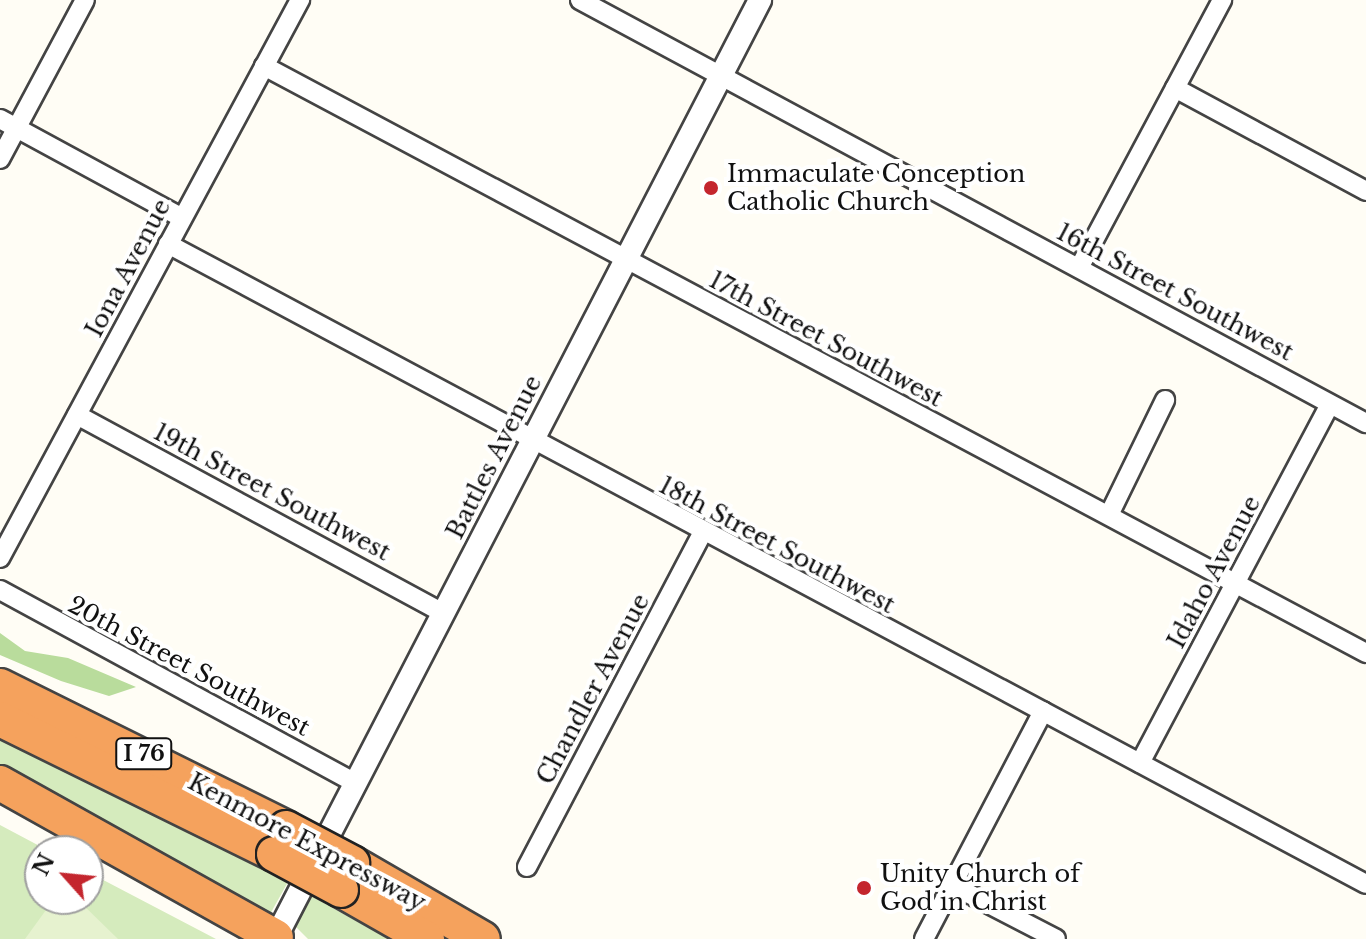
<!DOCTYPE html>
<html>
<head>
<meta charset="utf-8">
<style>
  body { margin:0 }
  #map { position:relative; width:1366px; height:939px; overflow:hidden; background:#fffdf5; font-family:"Libre Baskerville",serif }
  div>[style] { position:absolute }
  .green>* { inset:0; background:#d5ebbd }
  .forest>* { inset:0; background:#b9dc9c }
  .pitch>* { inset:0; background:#e6f2cf }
  .roads { filter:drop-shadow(2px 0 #444) drop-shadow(-2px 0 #444) drop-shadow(0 2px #444) drop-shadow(0 -2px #444) }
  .minor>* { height:18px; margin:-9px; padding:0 9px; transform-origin:9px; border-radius:9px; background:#fff }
  .tertiary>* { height:22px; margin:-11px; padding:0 11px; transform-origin:11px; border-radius:11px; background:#fff }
  .motorway>* { height:34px; margin:-17px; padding:0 17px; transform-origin:17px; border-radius:17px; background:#f5a25d }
  .bridges { filter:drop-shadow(2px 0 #222) drop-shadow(-2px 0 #222) drop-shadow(0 2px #222) drop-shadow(0 -2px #222) }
  .motorway-bridge>* { height:34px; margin:-17px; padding:0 17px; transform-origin:17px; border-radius:17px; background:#f5a25d }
  .dots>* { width:22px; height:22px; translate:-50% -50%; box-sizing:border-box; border:4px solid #fff; border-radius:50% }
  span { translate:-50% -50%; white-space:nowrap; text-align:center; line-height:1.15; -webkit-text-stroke:8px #fff; paint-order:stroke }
  .shield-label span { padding:2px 6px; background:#fff; border:2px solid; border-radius:6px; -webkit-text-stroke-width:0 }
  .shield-label { font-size:22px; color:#111; font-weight:700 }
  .poi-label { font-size:24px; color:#111 }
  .left { translate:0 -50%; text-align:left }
  .street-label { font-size:24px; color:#111 }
  .north { position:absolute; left:24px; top:835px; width:80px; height:80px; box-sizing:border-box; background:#fff; border:2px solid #a0a0a0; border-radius:50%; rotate:297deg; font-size:22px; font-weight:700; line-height:32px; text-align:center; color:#111 }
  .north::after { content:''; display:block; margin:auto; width:28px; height:36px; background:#c4262e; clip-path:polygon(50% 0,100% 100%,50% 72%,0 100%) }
</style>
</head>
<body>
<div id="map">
  <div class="green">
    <div style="clip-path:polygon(0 737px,288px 882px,269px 916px,0 775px)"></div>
    <div style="clip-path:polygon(0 825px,49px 851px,40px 851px,40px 899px,88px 899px,88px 872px,216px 939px,0 939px)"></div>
    <div style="clip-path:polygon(311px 896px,389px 939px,308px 939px,296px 927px)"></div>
  </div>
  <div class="forest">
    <div style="clip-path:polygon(0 633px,25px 651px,68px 658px,136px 687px,109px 696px,61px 681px,0 655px)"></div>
  </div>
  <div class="pitch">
    <div style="clip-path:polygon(65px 899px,77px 899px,118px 939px,25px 939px,46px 910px)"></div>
  </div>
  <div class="roads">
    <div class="minor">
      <div style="left:580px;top:0;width:893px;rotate:28.29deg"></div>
      <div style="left:264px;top:66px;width:1249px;rotate:28.04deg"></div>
      <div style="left:1175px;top:88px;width:217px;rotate:28.3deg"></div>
      <div style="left:0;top:119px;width:207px;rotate:28.5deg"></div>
      <div style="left:0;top:159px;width:180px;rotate:-61.9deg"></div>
      <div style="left:168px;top:244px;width:1358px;rotate:28.11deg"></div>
      <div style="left:1079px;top:268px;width:304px;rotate:-61.9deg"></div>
      <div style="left:77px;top:415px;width:416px;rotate:28.4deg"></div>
      <div style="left:1109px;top:515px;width:128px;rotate:-64deg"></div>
      <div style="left:0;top:558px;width:634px;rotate:-61.74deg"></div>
      <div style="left:0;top:590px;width:405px;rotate:28.5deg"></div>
      <div style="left:1140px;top:763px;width:406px;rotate:-62.1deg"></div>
      <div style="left:527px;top:867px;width:377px;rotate:-62.3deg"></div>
      <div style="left:952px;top:885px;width:117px;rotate:27.4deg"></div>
      <div style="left:924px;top:939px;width:257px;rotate:-62.4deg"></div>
    </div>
    <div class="tertiary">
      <div style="left:275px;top:939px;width:1057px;rotate:-62.68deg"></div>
    </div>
    <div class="motorway">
      <div style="left:0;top:686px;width:319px;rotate:26.4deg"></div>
      <div style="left:0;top:719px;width:305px;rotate:26.2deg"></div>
      <div style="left:0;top:783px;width:316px;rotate:29.2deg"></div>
      <div style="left:352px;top:863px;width:151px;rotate:30.1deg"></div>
      <div style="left:341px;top:890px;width:99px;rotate:29.7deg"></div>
    </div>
  </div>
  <div class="bridges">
    <div class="motorway-bridge">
      <div style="left:286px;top:828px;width:75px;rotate:27.9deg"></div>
      <div style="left:274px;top:854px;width:76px;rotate:28.2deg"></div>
    </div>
  </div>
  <div class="dots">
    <div style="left:711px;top:188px;background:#c4262e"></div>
    <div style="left:864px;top:888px;background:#c4262e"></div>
  </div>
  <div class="shield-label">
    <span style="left:144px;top:754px">I 76</span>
  </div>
  <div class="poi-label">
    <span class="left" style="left:727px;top:188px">Immaculate Conception<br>Catholic Church</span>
    <span class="left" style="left:880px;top:888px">Unity Church of<br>God in Christ</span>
  </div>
  <div class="street-label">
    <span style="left:128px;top:268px;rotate:-62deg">Iona Avenue</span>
    <span style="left:1175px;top:292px;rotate:28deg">16th Street Southwest</span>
    <span style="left:826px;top:339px;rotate:28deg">17th Street Southwest</span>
    <span style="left:494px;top:457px;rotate:-63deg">Battles Avenue</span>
    <span style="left:272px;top:492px;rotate:28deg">19th Street Southwest</span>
    <span style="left:777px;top:545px;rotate:28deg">18th Street Southwest</span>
    <span style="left:1214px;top:572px;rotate:-62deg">Idaho Avenue</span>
    <span style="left:189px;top:666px;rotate:28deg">20th Street Southwest</span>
    <span style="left:593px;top:689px;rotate:-62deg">Chandler Avenue</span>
    <span style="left:307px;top:842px;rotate:28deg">Kenmore Expressway</span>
  </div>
  <div class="north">N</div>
</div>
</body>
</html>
